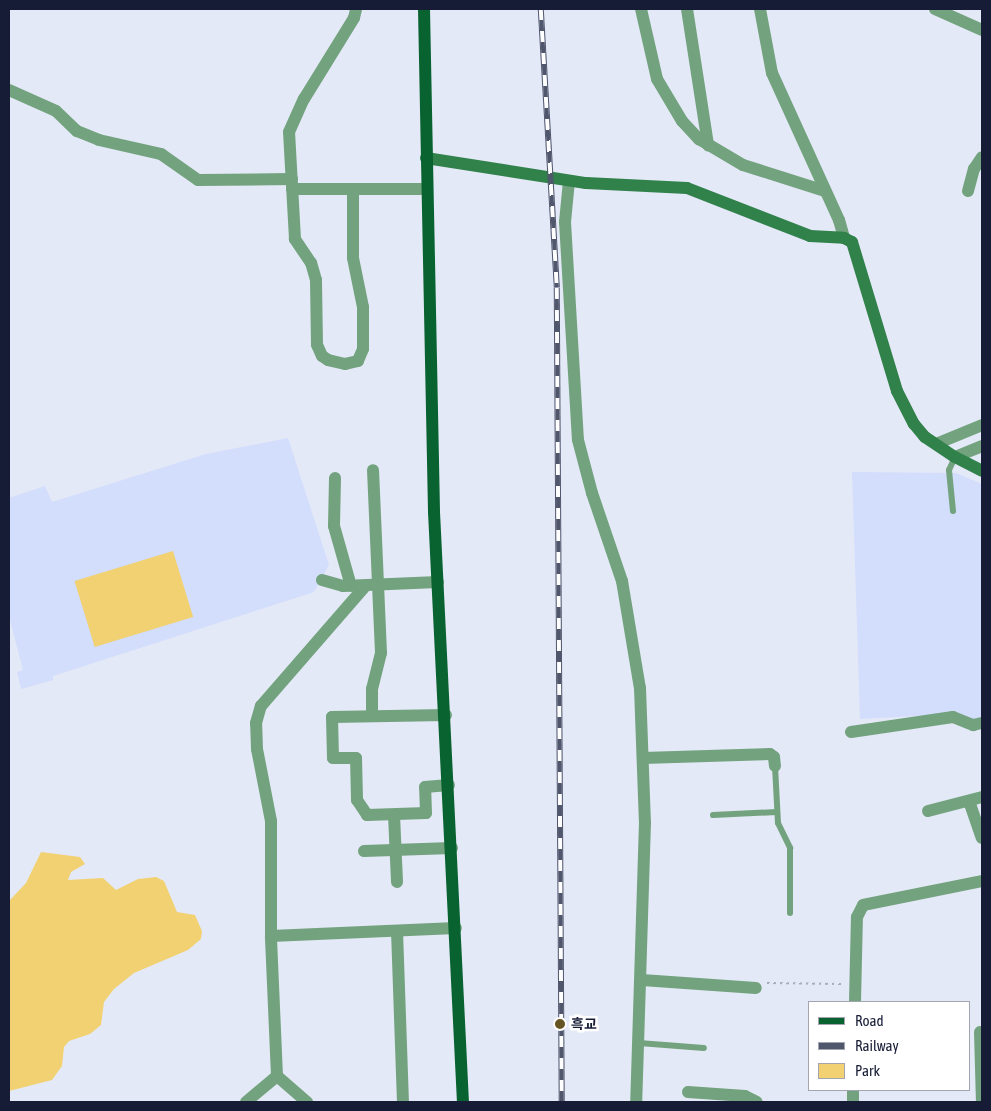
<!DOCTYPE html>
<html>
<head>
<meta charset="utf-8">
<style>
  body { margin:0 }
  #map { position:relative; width:991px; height:1111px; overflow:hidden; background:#e4e9f7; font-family:"Asap Condensed","Noto Sans KR",sans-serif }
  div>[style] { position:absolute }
  .built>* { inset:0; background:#d3ddfc }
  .green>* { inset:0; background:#f1d172; transform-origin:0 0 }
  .path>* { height:2px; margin-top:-1px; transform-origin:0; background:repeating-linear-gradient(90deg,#a6abbd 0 2.5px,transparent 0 6.5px) }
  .service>* { height:6px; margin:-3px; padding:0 3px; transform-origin:3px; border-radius:3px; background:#73a37e }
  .minor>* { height:12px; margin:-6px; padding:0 6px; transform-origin:6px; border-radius:6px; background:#73a37e }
  .secondary>* { height:12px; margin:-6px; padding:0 6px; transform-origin:6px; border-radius:6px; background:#31814b }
  .primary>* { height:12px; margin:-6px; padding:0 6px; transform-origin:6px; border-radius:6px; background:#096330 }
  .rail>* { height:5.5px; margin-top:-2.75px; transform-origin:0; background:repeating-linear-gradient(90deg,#fff 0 11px,#50566c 0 22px); box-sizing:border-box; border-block:1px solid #50566c }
  .dots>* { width:14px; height:14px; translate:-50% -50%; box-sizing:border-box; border:2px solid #fff; border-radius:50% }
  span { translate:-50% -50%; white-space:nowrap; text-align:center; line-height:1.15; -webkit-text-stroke:5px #fff; paint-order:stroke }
  .poi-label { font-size:14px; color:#161c36; font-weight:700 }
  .left { translate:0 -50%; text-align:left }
  .frame { position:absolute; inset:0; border:10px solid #161c36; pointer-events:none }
  .legend { position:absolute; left:808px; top:1001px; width:162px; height:90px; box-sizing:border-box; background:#fff; border:1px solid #a2a4af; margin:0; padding:6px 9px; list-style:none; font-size:15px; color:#161c36 }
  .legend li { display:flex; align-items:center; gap:10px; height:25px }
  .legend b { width:25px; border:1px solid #a2a4af }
</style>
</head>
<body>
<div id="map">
  <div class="built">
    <div style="clip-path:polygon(288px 438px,329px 565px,314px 592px,53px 676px,53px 680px,21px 689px,17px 672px,23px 670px,9px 616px,9px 498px,45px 486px,52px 502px,206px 454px)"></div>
    <div style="clip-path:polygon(852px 472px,956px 473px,982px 484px,982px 718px,973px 720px,953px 714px,860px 719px)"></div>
  </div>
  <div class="green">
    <div style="left:173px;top:551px;width:69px;height:103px;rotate:73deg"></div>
    <div style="clip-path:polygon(41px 852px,80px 857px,85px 864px,71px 872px,68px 880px,103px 878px,116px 890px,138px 879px,156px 877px,164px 881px,177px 912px,195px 915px,202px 931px,201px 939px,188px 950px,134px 973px,114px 989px,104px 1002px,101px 1025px,90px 1034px,69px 1041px,64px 1047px,62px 1066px,52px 1080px,9px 1091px,9px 901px,26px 883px)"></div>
  </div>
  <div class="path">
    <div style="left:767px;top:983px;width:75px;rotate:0.8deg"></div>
  </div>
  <div class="service">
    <div style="left:953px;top:511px;width:41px;rotate:-95.6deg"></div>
    <div style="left:949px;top:470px;width:14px;rotate:-65deg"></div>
    <div style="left:775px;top:766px;width:57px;rotate:87deg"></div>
    <div style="left:778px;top:823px;width:28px;rotate:64deg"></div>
    <div style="left:790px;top:848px;width:65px;rotate:90deg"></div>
    <div style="left:713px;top:815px;width:64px;rotate:-2.7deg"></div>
    <div style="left:639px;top:1043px;width:65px;rotate:4.4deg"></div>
  </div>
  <div class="minor">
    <div style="left:641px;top:9px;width:72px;rotate:77.1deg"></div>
    <div style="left:657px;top:79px;width:49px;rotate:59.2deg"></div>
    <div style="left:682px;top:121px;width:25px;rotate:47deg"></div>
    <div style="left:699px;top:139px;width:51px;rotate:30.6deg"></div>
    <div style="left:743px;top:165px;width:86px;rotate:17.6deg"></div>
    <div style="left:687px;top:9px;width:138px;rotate:81.2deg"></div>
    <div style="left:760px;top:9px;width:65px;rotate:79.4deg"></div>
    <div style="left:772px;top:73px;width:162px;rotate:65.5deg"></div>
    <div style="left:839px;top:220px;width:19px;rotate:74deg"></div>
    <div style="left:935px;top:9px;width:51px;rotate:24.1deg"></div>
    <div style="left:9px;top:90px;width:51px;rotate:24.1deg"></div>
    <div style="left:56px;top:111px;width:29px;rotate:44deg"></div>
    <div style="left:77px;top:131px;width:24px;rotate:22deg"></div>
    <div style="left:99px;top:140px;width:64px;rotate:12.7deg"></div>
    <div style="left:161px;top:154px;width:45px;rotate:35.1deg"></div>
    <div style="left:198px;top:180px;width:94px;rotate:-0.6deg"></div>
    <div style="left:569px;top:181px;width:41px;rotate:95.6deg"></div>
    <div style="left:565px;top:222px;width:218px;rotate:86.6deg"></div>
    <div style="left:578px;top:440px;width:55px;rotate:75.2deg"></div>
    <div style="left:592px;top:493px;width:93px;rotate:71.2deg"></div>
    <div style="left:622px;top:581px;width:109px;rotate:80.5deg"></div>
    <div style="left:640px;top:688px;width:134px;rotate:87.9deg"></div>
    <div style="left:645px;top:822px;width:280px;rotate:91.8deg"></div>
    <div style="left:292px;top:189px;width:134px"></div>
    <div style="left:353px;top:189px;width:69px;rotate:90deg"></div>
    <div style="left:353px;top:258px;width:50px;rotate:78.5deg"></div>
    <div style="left:363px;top:307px;width:42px;rotate:90deg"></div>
    <div style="left:363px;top:349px;width:13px;rotate:113deg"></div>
    <div style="left:358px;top:361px;width:13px;rotate:167deg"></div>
    <div style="left:345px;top:364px;width:17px;rotate:-167deg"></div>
    <div style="left:328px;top:360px;width:7px;rotate:-146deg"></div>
    <div style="left:322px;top:356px;width:12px;rotate:-114deg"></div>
    <div style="left:317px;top:345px;width:65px;rotate:-90.9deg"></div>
    <div style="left:316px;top:280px;width:18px;rotate:-106deg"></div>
    <div style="left:311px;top:263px;width:29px;rotate:-124deg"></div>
    <div style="left:295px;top:239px;width:107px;rotate:-93.2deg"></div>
    <div style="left:289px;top:132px;width:36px;rotate:-66deg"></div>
    <div style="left:304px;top:99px;width:95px;rotate:-58.3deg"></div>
    <div style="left:354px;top:18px;width:9px;rotate:-77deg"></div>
    <div style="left:968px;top:191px;width:23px;rotate:-75deg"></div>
    <div style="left:974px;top:169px;width:14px;rotate:-56deg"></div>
    <div style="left:936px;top:444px;width:50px;rotate:-22.4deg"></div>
    <div style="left:955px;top:457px;width:29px;rotate:-22deg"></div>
    <div style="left:335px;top:478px;width:48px;rotate:91.2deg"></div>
    <div style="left:334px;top:526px;width:62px;rotate:74.2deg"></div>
    <div style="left:322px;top:580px;width:22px;rotate:16deg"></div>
    <div style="left:343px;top:586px;width:95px;rotate:-2.4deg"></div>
    <div style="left:446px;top:715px;width:114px;rotate:179deg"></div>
    <div style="left:332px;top:717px;width:41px;rotate:88.6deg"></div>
    <div style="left:333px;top:758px;width:23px"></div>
    <div style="left:356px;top:758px;width:42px;rotate:88.6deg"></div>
    <div style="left:357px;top:800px;width:18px;rotate:56deg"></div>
    <div style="left:367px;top:815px;width:59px;rotate:-1.9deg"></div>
    <div style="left:426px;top:813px;width:26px;rotate:-92deg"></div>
    <div style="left:425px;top:787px;width:24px;rotate:-5deg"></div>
    <div style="left:372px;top:716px;width:27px;rotate:-90deg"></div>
    <div style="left:372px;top:689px;width:37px;rotate:-76deg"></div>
    <div style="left:381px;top:653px;width:183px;rotate:-92.5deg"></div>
    <div style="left:851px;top:732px;width:103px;rotate:-8.4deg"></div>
    <div style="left:953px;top:717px;width:22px;rotate:22deg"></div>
    <div style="left:973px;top:725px;width:9px;rotate:-13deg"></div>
    <div style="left:643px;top:758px;width:127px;rotate:-1.8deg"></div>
    <div style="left:770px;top:754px;width:5px;rotate:37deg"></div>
    <div style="left:774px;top:757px;width:9px;rotate:84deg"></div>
    <div style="left:969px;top:801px;width:39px;rotate:71deg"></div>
    <div style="left:928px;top:811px;width:56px;rotate:-14.5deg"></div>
    <div style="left:394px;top:815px;width:67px;rotate:87.4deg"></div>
    <div style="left:364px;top:851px;width:88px;rotate:-2deg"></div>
    <div style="left:397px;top:931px;width:171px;rotate:88deg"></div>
    <div style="left:271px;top:936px;width:185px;rotate:-2.5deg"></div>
    <div style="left:642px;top:980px;width:114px;rotate:4deg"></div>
    <div style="left:855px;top:1002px;width:85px;rotate:-88.7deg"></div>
    <div style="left:857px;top:917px;width:13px;rotate:-63deg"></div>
    <div style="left:863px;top:905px;width:121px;rotate:-11.4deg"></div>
    <div style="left:980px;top:1032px;width:70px;rotate:88.4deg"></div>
    <div style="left:277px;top:1076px;width:140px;rotate:-92.5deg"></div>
    <div style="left:271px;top:936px;width:115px;rotate:-90deg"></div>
    <div style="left:271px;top:821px;width:73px;rotate:-101deg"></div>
    <div style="left:257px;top:749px;width:26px;rotate:-92deg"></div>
    <div style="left:256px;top:723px;width:18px;rotate:-74deg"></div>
    <div style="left:261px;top:706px;width:160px;rotate:-49deg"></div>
    <div style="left:688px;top:1092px;width:57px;rotate:4deg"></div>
    <div style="left:745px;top:1096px;width:13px;rotate:27deg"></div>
    <div style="left:246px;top:1102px;width:40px;rotate:-40deg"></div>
    <div style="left:277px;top:1076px;width:40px;rotate:41deg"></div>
    <div style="left:853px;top:1102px;width:12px;rotate:-90deg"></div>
  </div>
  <div class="secondary">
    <div style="left:426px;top:158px;width:162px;rotate:8.9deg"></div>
    <div style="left:586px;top:183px;width:101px;rotate:2.8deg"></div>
    <div style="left:687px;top:188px;width:132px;rotate:21.3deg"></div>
    <div style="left:810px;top:236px;width:34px;rotate:3deg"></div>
    <div style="left:844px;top:238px;width:9px;rotate:27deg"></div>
    <div style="left:852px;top:242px;width:156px;rotate:73.2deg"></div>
    <div style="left:897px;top:391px;width:37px;rotate:63deg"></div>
    <div style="left:914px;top:424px;width:17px;rotate:50deg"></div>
    <div style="left:925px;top:437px;width:36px;rotate:34deg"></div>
    <div style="left:955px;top:457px;width:30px;rotate:27deg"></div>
  </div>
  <div class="primary">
    <div style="left:424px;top:9px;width:503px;rotate:88.86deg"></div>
    <div style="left:434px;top:512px;width:591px;rotate:87.19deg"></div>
  </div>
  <div class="rail">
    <div style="left:541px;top:9px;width:279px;rotate:86.7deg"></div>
    <div style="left:557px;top:288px;width:814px;rotate:89.65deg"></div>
  </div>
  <div class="dots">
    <div style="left:560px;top:1024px;background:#655522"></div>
  </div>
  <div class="poi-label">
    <span class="left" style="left:571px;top:1024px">흑교</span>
  </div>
  <div class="frame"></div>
  <ul class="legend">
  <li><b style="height:6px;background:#096330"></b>Road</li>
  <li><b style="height:6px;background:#50566c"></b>Railway</li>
  <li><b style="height:14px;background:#f1d172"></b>Park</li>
  </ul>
</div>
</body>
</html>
